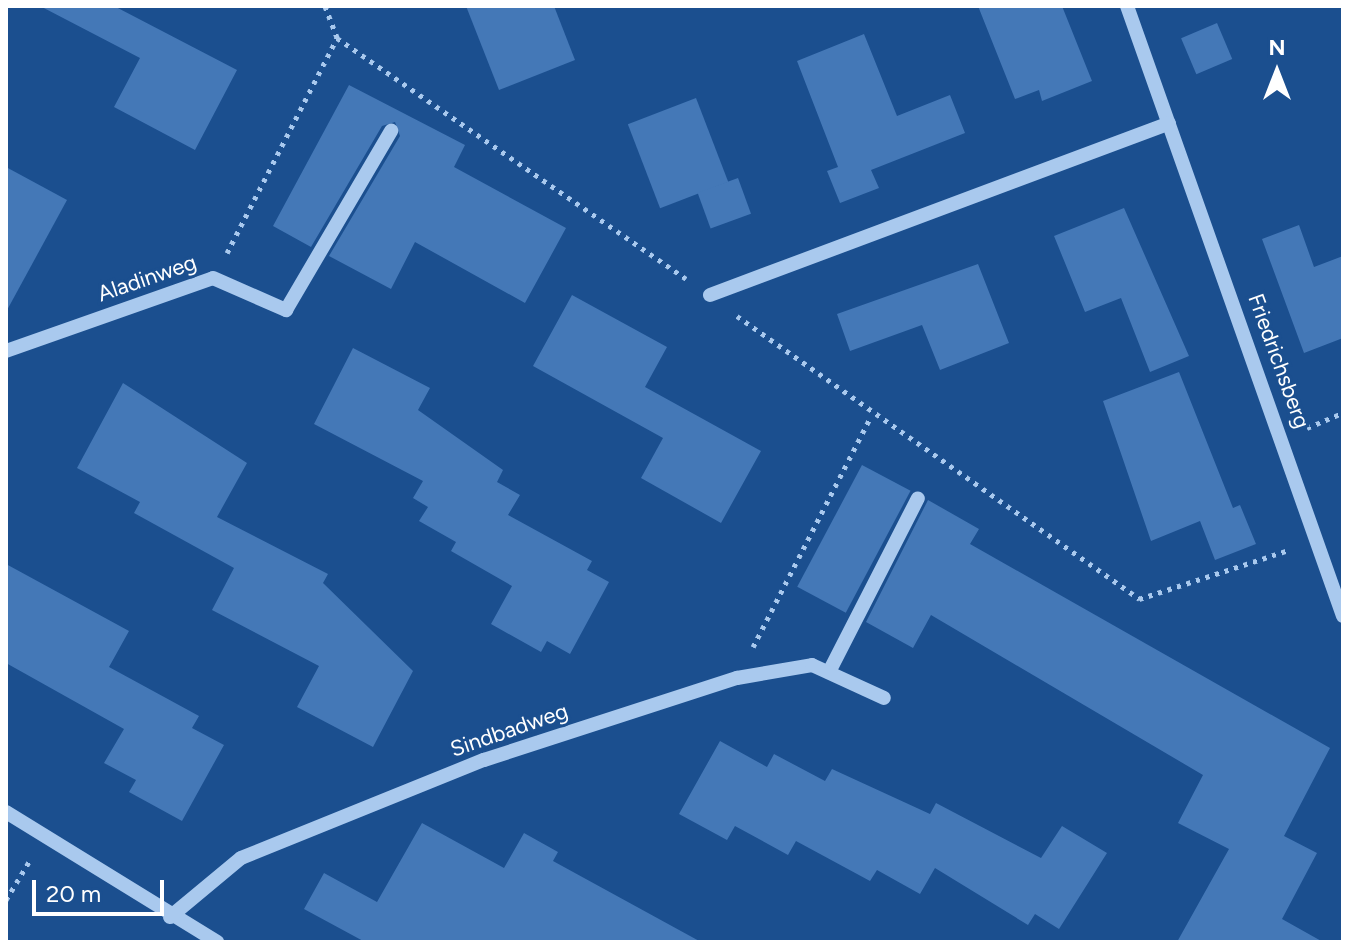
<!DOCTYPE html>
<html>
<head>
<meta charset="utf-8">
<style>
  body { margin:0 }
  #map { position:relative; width:1349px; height:948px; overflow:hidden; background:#1b4f8f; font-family:Figtree,sans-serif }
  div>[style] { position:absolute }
  .building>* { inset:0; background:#4478b7; transform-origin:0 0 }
  .path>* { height:5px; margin-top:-2.5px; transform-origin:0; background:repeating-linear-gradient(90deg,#a9c9ee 0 4px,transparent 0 10px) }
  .minor>* { height:14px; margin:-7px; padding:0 7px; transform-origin:7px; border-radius:7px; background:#a9c9ee }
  span { translate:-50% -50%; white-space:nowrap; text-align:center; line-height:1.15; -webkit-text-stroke:6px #1b4f8f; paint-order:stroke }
  .street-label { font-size:22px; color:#fff }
  .frame { position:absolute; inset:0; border:8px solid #fff; pointer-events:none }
  .north { position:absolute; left:1237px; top:32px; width:80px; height:80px; -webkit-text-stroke:6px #1b4f8f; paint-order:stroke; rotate:0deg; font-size:22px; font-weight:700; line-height:32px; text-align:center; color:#fff }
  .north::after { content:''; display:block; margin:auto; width:28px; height:36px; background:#fff; clip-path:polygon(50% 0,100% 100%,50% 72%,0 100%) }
  .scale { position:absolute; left:32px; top:880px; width:132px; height:36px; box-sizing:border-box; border:4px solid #fff; border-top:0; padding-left:10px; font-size:24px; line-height:28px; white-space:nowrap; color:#fff; -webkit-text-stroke:6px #1b4f8f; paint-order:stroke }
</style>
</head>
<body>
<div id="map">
  <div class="building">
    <div style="clip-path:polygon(40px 6px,114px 6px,237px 70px,195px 150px,114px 107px,140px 58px)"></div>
    <div style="clip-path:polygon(466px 6px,554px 6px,575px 60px,499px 90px)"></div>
    <div style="clip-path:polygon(978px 6px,1062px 6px,1092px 81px,1042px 101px,1039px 90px,1015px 99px)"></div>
    <div style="left:1217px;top:23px;width:39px;height:39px;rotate:67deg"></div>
    <div style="clip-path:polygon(864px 34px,897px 116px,950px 95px,965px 133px,871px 170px,879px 188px,840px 203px,827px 171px,838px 167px,797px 61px)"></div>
    <div style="clip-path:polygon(349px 85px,465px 145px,454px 167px,566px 228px,525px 303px,415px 242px,391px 289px,329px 256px,400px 136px,395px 122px,382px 126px,311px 247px,273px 226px)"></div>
    <div style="left:696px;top:98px;width:90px;height:73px;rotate:69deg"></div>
    <div style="clip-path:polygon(6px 167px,67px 200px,6px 312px)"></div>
    <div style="left:738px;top:178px;width:38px;height:43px;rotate:70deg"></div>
    <div style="clip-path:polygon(1124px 208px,1189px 356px,1150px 372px,1121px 298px,1085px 312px,1054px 236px)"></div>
    <div style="clip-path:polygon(1299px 225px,1314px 267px,1343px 256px,1343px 338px,1304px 353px,1262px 239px)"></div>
    <div style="clip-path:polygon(978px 264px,1009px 343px,940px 370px,922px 325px,850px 351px,837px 314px)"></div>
    <div style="clip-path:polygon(572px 295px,667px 347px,645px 387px,761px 451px,721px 523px,641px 478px,663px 438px,533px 366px)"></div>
    <div style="clip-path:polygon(353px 348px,430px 388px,418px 410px,503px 470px,497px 482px,520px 495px,508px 515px,592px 561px,587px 570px,609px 582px,570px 654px,547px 641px,541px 652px,491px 624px,512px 586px,451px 551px,456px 542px,419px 521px,428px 507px,413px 498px,423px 481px,314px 424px)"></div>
    <div style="clip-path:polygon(1179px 372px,1233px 508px,1240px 505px,1256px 544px,1215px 560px,1200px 521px,1151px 541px,1103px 401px)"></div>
    <div style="clip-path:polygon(123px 383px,247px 463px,217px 517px,328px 574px,323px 583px,413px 671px,373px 747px,297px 707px,319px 666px,212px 610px,234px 568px,134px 513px,140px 502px,77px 468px)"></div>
    <div style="left:862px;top:465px;width:55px;height:138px;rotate:28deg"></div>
    <div style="clip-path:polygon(928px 500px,979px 529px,970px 544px,1330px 748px,1284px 836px,1317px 853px,1282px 919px,1323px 942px,1177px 942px,1229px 849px,1178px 823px,1203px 775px,931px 615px,913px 648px,866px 622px)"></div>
    <div style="clip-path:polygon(6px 564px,129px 631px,109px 667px,199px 716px,192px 728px,224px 745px,182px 821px,129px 792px,136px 780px,104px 763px,124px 729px,6px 663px)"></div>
    <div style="clip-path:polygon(720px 741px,767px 767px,774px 754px,825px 781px,832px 769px,930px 814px,936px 803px,1041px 858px,1062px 826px,1107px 853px,1059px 929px,1035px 914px,1028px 925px,935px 868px,920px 894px,877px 870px,870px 881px,796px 841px,788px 855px,735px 826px,727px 840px,679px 814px)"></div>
    <div style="clip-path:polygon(422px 823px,504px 868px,524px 833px,558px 852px,553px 861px,701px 942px,365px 942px,304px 909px,324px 873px,377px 902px)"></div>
  </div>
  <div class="path">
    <div style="left:325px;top:6px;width:34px;rotate:69deg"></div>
    <div style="left:337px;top:38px;width:424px;rotate:34.6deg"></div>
    <div style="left:227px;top:253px;width:242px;rotate:-62.9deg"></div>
    <div style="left:737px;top:316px;width:492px;rotate:35.1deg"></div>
    <div style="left:1139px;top:599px;width:158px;rotate:-18.1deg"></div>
    <div style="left:1307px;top:428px;width:39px;rotate:-23deg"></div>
    <div style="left:753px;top:647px;width:259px;rotate:-62.9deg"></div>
    <div style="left:6px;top:900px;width:47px;rotate:-59deg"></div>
  </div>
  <div class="minor">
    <div style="left:1127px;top:6px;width:647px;rotate:70.5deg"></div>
    <div style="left:710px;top:295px;width:490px;rotate:-20.5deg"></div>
    <div style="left:6px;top:351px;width:219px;rotate:-19.4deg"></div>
    <div style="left:213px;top:278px;width:80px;rotate:23.7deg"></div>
    <div style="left:286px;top:310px;width:208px;rotate:-59.6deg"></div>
    <div style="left:829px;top:672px;width:195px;rotate:-62.9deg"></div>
    <div style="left:6px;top:812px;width:248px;rotate:31.6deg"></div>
    <div style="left:170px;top:917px;width:92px;rotate:-39.7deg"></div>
    <div style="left:241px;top:858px;width:262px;rotate:-22deg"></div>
    <div style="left:484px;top:760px;width:266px;rotate:-18deg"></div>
    <div style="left:737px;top:678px;width:76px;rotate:-9.8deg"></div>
    <div style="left:812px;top:665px;width:79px;rotate:24.6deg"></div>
  </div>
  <div class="street-label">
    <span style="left:147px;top:278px;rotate:-19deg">Aladinweg</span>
    <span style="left:1279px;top:361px;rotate:70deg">Friedrichsberg</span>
    <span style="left:509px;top:730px;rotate:-19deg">Sindbadweg</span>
  </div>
  <div class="frame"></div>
  <div class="north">N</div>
  <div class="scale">20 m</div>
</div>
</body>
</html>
